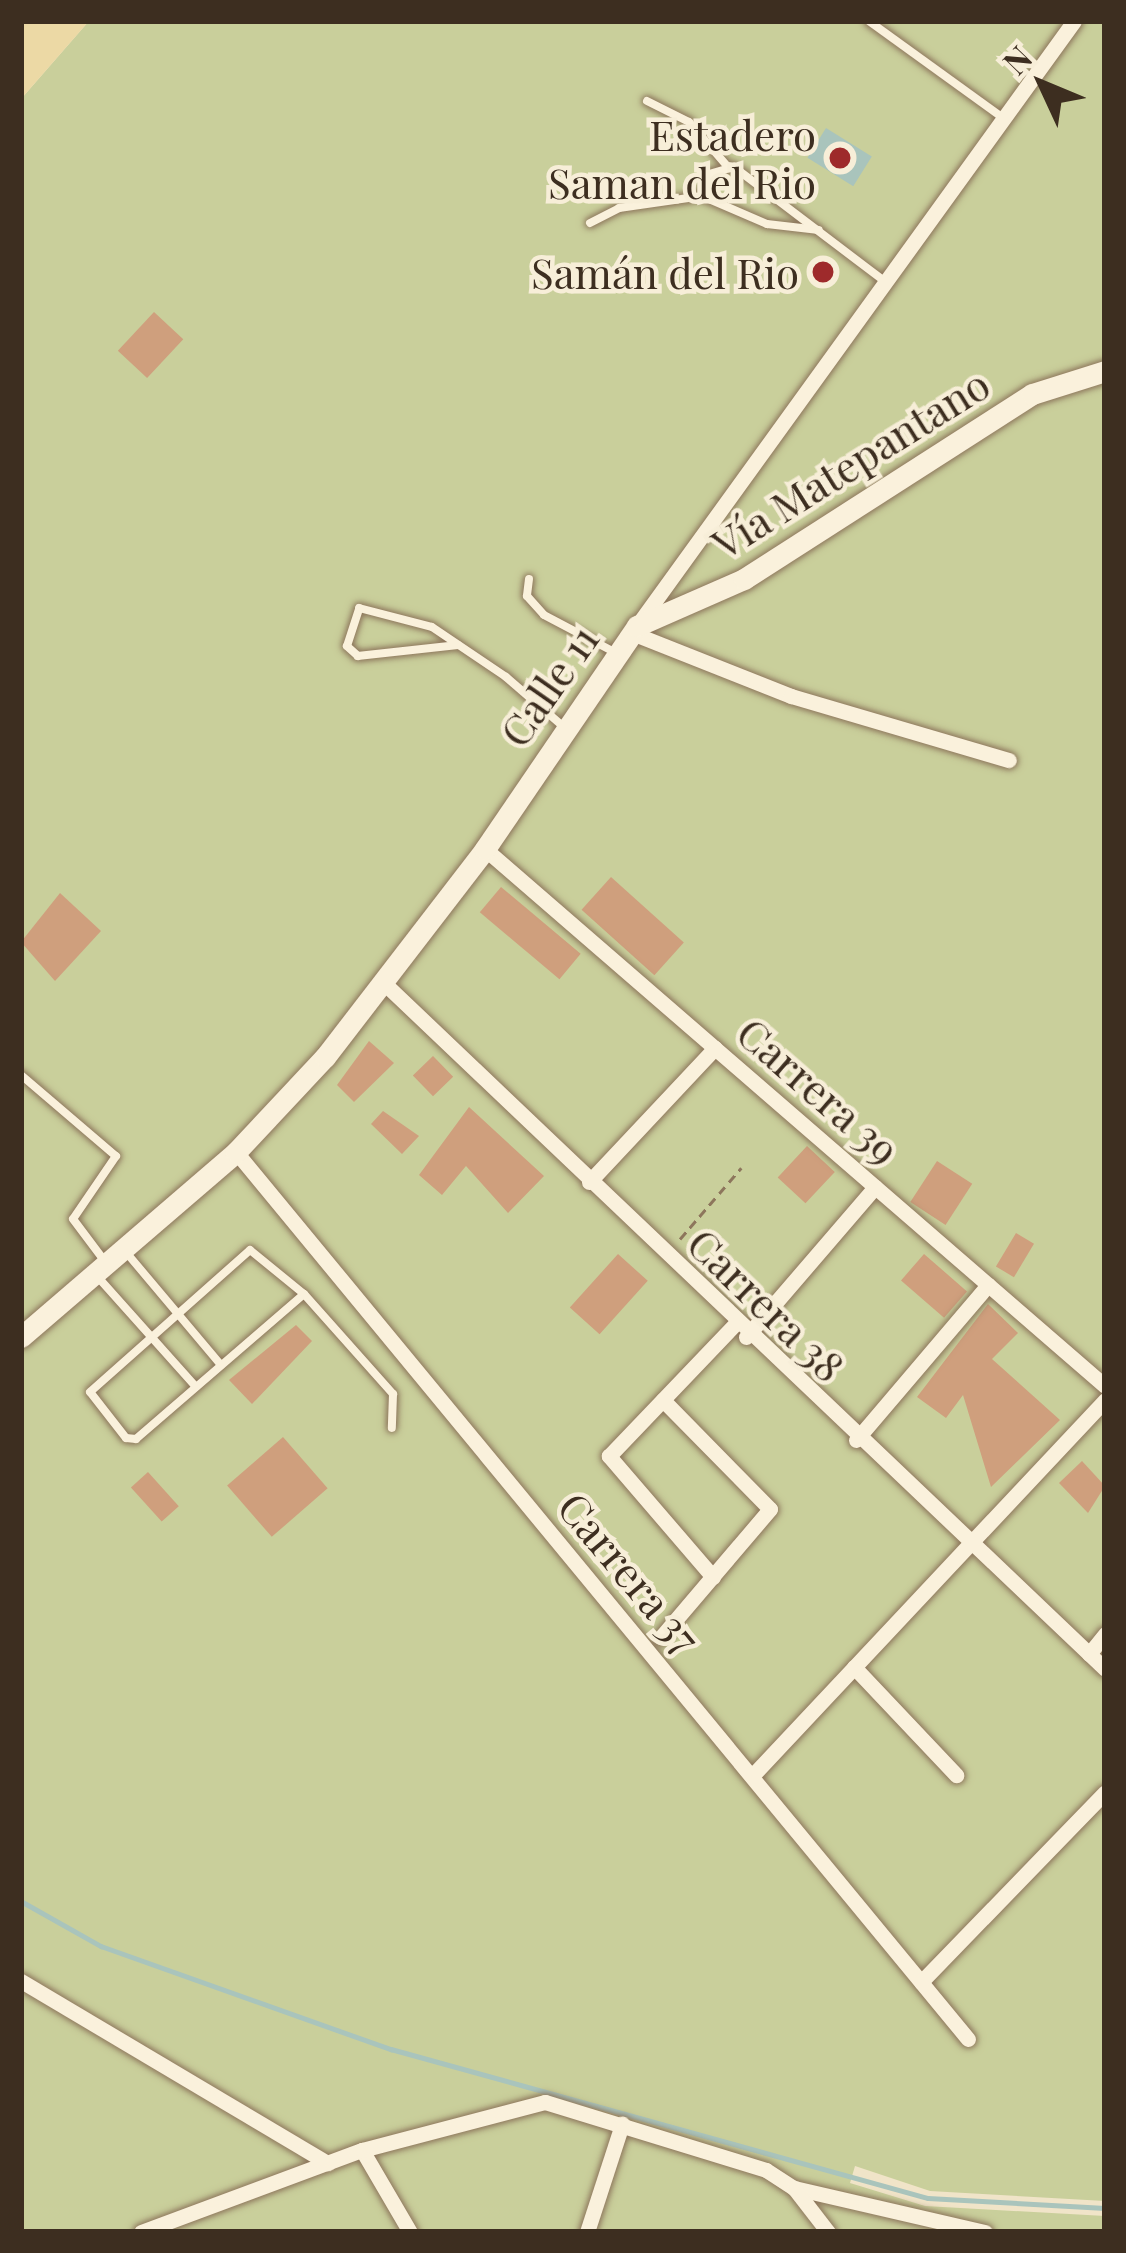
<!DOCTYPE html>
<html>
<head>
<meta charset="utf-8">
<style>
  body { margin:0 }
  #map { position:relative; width:1126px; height:2253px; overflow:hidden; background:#f0e4c8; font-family:"Playfair Display",serif }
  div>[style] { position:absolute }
  .green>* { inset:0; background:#c9cf9b }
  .sand>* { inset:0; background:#ecd9a5 }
  .water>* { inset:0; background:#a9c4bc; transform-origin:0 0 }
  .stream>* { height:4.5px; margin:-2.25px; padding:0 2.25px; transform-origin:2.25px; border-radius:2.25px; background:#a9c4bc }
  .building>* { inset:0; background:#cf9f7d; transform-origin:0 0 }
  .path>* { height:3px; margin-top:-1.5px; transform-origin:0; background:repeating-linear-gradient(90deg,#8d765c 0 9px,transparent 0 15px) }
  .roads { filter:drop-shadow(0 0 3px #8d765c) drop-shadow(0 0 3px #8d765c) }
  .lane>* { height:8px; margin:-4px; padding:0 4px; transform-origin:4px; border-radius:4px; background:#faf1dc }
  .street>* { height:15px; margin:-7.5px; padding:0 7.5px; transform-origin:7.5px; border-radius:7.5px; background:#faf1dc }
  .secondary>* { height:21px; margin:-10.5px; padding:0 10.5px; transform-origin:10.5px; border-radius:10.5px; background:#faf1dc }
  .dots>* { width:33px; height:33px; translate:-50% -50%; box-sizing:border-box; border:6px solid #f7eed8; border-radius:50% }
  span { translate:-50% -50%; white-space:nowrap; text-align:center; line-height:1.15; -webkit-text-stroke:9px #f7eed8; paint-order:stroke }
  .poi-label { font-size:42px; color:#3d2e20 }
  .right { translate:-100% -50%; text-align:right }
  .street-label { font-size:42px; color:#3d2e20 }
  .frame { position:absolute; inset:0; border:24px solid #3d2e20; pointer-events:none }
  .north { position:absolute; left:982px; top:24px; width:120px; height:120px; -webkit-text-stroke:9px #f7eed8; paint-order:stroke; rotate:314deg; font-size:33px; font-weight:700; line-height:48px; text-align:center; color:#3d2e20 }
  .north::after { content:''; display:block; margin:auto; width:42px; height:54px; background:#3d2e20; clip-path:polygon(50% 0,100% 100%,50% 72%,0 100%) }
</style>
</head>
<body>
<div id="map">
  <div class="green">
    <i style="clip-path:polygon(89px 21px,1105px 21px,1105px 2201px,930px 2191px,855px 2166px,850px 2183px,925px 2206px,1105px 2216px,1105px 2232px,21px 2232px,21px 99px)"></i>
  </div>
  <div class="sand">
    <i style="clip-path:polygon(21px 21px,89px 21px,21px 99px)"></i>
  </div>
  <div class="water">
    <i style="left:826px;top:128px;width:54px;height:35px;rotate:32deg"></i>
  </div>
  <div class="stream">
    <i style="left:21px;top:1901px;width:92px;rotate:29.4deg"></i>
    <i style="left:101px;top:1946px;width:308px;rotate:19.6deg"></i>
    <i style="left:391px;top:2049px;width:557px;rotate:15.51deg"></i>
    <i style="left:928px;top:2198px;width:177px;rotate:3.2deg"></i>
  </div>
  <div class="building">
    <i style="left:154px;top:312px;width:40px;height:53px;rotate:43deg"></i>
    <i style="left:611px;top:877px;width:98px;height:44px;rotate:42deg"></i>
    <i style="left:501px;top:887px;width:104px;height:33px;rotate:40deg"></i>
    <i style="clip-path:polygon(60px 893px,101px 931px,55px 981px,21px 942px)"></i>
    <i style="clip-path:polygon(369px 1041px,394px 1063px,354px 1102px,337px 1085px)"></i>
    <i style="left:433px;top:1056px;width:29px;height:28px;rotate:46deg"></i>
    <i style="clip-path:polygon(469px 1107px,544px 1176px,508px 1213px,466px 1166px,442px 1195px,419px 1175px)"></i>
    <i style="clip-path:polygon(383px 1111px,419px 1136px,402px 1154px,371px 1124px)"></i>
    <i style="left:807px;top:1146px;width:38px;height:43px;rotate:43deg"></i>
    <i style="left:937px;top:1161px;width:42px;height:49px;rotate:33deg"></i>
    <i style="left:1016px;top:1233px;width:21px;height:39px;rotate:31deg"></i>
    <i style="left:618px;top:1254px;width:40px;height:72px;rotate:42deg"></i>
    <i style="left:924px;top:1254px;width:57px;height:35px;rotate:41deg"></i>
    <i style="clip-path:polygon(988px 1304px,1018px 1333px,992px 1359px,1060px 1420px,991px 1487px,963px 1395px,946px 1418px,917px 1397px)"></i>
    <i style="clip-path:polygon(296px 1325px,312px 1341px,252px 1404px,229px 1380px)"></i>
    <i style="left:283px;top:1437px;width:68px;height:74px;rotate:49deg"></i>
    <i style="clip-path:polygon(1082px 1461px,1105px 1486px,1088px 1513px,1059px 1483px)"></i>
    <i style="left:148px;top:1472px;width:46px;height:23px;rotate:48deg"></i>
  </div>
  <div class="path">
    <i style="left:680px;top:1239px;width:94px;rotate:-49.3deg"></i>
  </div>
  <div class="roads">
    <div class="lane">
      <i style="left:869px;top:21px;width:165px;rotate:35.9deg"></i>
      <i style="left:647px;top:101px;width:47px;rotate:26.6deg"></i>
      <i style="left:689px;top:122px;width:60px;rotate:49.1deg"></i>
      <i style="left:702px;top:196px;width:23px;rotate:-72deg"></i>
      <i style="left:709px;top:174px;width:26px;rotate:-16deg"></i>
      <i style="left:734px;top:167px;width:188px;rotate:37.2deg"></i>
      <i style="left:590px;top:223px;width:33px;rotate:-27deg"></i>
      <i style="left:619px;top:208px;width:84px;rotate:-8.2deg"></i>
      <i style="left:702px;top:196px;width:71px;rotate:23.3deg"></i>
      <i style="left:767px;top:224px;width:52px;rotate:6.6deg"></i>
      <i style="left:529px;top:579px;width:17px;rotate:97deg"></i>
      <i style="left:527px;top:596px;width:25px;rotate:48deg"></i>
      <i style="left:544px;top:615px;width:81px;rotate:27.8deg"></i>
      <i style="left:458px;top:645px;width:101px;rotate:173.7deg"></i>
      <i style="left:358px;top:656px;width:15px;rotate:-138deg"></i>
      <i style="left:347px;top:646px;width:40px;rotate:-72deg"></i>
      <i style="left:359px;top:608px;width:75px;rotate:14.6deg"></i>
      <i style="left:432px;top:627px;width:89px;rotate:34deg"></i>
      <i style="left:506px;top:677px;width:77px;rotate:40.8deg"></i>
      <i style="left:21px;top:1075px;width:125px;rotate:40.5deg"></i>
      <i style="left:116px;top:1156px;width:76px;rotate:124.3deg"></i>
      <i style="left:73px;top:1219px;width:55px;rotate:53.1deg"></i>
      <i style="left:250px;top:1250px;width:70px;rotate:39.2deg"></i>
      <i style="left:304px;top:1294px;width:222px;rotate:139.2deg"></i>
      <i style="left:136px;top:1439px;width:10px;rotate:-174deg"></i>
      <i style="left:126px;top:1438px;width:58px;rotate:-128deg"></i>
      <i style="left:90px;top:1392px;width:214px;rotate:-41.6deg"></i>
      <i style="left:125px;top:1251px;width:149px;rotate:49.9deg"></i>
      <i style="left:96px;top:1275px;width:150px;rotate:48.2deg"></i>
      <i style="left:304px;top:1294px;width:134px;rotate:48.3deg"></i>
      <i style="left:393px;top:1394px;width:34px;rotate:92deg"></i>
    </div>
    <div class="street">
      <i style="left:639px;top:623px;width:743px;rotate:-54.15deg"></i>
      <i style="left:632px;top:633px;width:171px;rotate:21.6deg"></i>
      <i style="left:791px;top:696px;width:227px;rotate:16.4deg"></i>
      <i style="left:485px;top:849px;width:820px;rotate:40.9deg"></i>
      <i style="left:385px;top:984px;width:994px;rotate:43.57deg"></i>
      <i style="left:236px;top:1152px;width:1150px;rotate:50.47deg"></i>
      <i style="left:589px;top:1182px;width:184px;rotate:-46.8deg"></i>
      <i style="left:746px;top:1337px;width:198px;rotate:-49.3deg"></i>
      <i style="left:856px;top:1440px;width:204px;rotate:-49.6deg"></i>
      <i style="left:713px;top:1577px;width:160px;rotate:-130.7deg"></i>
      <i style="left:609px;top:1456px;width:181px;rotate:-46.3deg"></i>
      <i style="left:661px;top:1637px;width:168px;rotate:-49.6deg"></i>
      <i style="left:770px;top:1509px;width:153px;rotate:-134.5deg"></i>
      <i style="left:1089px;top:1654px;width:26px;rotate:-51deg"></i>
      <i style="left:854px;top:1667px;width:149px;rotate:46.6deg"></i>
      <i style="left:752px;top:1776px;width:516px;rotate:-46.81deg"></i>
      <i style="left:21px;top:1981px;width:357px;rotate:30.7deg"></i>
      <i style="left:921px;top:1982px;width:264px;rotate:-45.9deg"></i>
      <i style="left:362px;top:2150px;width:95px;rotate:59.7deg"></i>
      <i style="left:794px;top:2188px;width:196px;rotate:13deg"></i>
      <i style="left:141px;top:2232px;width:236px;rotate:-20.4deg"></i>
      <i style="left:362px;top:2150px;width:189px;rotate:-14.7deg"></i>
      <i style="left:545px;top:2102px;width:231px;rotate:17.1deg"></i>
      <i style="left:766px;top:2170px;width:33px;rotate:33deg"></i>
      <i style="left:794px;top:2188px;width:56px;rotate:52.3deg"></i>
      <i style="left:587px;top:2232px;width:114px;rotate:-72deg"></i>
    </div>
    <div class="secondary">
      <i style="left:21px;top:1337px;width:284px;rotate:-40.7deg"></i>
      <i style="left:236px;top:1152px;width:130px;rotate:-46.9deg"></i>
      <i style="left:325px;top:1057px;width:262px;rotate:-52.4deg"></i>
      <i style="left:485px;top:849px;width:270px;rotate:-55.7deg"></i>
      <i style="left:637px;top:626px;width:117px;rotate:-23.7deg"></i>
      <i style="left:744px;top:579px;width:342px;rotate:-32.7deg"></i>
      <i style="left:1032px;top:394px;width:77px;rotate:-17.5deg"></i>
    </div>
  </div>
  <div class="dots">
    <i style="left:840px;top:158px;background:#9e2a2b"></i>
    <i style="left:823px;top:272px;background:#9e2a2b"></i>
  </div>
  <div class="poi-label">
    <span class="right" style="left:816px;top:158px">Estadero<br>Saman del Rio</span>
    <span class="right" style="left:799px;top:272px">Samán del Rio</span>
  </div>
  <div class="street-label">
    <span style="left:850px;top:463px;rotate:-32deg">Vía Matepantano</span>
    <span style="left:548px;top:685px;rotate:-55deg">Calle 11</span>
    <span style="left:819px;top:1090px;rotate:41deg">Carrera 39</span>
    <span style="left:767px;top:1304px;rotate:44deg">Carrera 38</span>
    <span style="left:630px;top:1572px;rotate:50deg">Carrera 37</span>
  </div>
  <div class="frame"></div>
  <div class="north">N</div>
</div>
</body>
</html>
